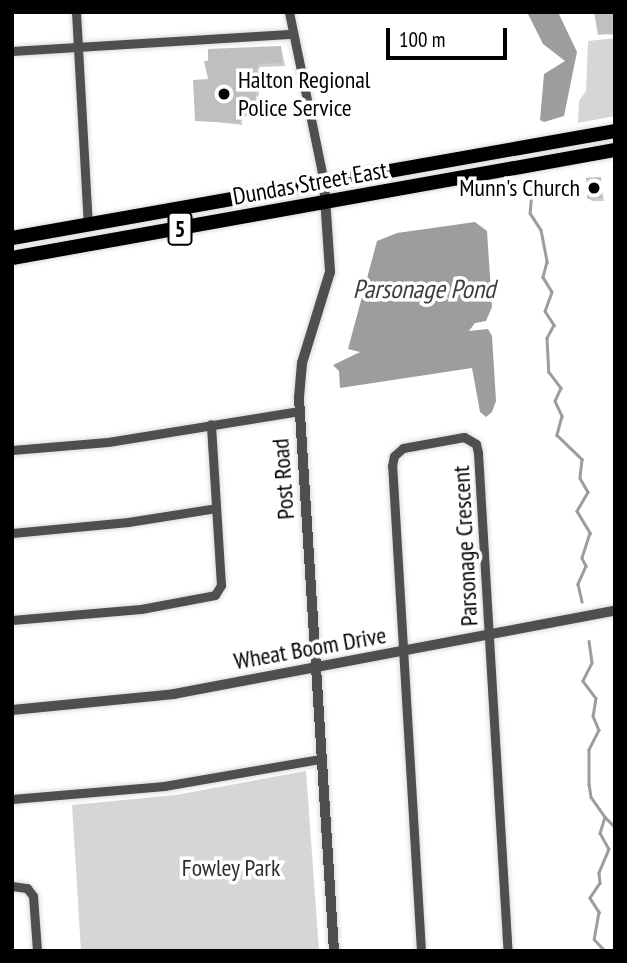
<!DOCTYPE html>
<html>
<head>
<meta charset="utf-8">
<style>
  body { margin:0 }
  #map { position:relative; width:627px; height:963px; overflow:hidden; background:#fff; font-family:"PT Sans Narrow",sans-serif }
  div>[style] { position:absolute }
  .green>* { inset:0; background:#d6d6d6 }
  .water>* { inset:0; background:#9d9d9d }
  .shadow>* { inset:0; background:#0003; transform-origin:0 0 }
  .stream>* { height:2.5px; margin:-1.25px; padding:0 1.25px; transform-origin:1.25px; border-radius:1.25px; background:#9d9d9d }
  .building>* { inset:0; background:#bfbfbf; transform-origin:0 0 }
  .roads { filter:drop-shadow(0 0 2px #dbdbdb) drop-shadow(0 0 2px #dbdbdb) }
  .minor>* { height:9px; margin:-4.5px; padding:0 4.5px; transform-origin:4.5px; border-radius:4.5px; background:#4f4f4f }
  .tertiary>* { height:10px; margin:-5px; padding:0 5px; transform-origin:5px; border-radius:5px; background:#4f4f4f }
  .primary>* { height:14px; margin:-7px; padding:0 7px; transform-origin:7px; border-radius:7px; background:#000 }
  .dots>* { width:19px; height:19px; translate:-50% -50%; box-sizing:border-box; border:4px solid #fff; border-radius:50% }
  span { translate:-50% -50%; white-space:nowrap; text-align:center; line-height:1.15; -webkit-text-stroke:7px #fff; paint-order:stroke }
  .shield-label span { padding:2px 5px; background:#fff; border:2px solid; border-radius:5px; -webkit-text-stroke-width:0 }
  .shield-label { font-size:23px; color:#000; font-weight:700 }
  .poi-label { font-size:24px; color:#000 }
  .left { translate:0 -50%; text-align:left }
  .right { translate:-100% -50%; text-align:right }
  .street-label { font-size:24px; color:#000 }
  .park-label { font-size:24px; color:#2d2d2d }
  .water-label { font-size:26px; color:#3e3e3e; font-style:italic }
  .frame { position:absolute; inset:0; border:14px solid #000; pointer-events:none }
  .scale { position:absolute; left:386px; top:28px; width:121px; height:32px; box-sizing:border-box; border:4px solid #000; border-top:0; padding-left:9px; font-size:21px; line-height:24px; white-space:nowrap; color:#000; -webkit-text-stroke:5px #fff; paint-order:stroke }
</style>
</head>
<body>
<div id="map">
  <div class="green">
    <i style="clip-path:polygon(615px 38px,615px 116px,578px 123px,579px 101px,586px 91px,588px 41px)"></i>
    <i style="clip-path:polygon(306px 771px,319px 951px,81px 951px,72px 805px,176px 795px)"></i>
  </div>
  <div class="water">
    <i style="clip-path:polygon(527px 12px,558px 12px,577px 52px,564px 116px,544px 122px,540px 120px,544px 74px,565px 61px,543px 44px)"></i>
    <i style="clip-path:polygon(475px 222px,487px 231px,492px 307px,486px 321px,475px 323px,469px 331px,488px 329px,492px 336px,496px 401px,492px 412px,486px 417px,480px 412px,472px 368px,340px 388px,339px 371px,333px 365px,360px 352px,348px 349px,377px 241px,397px 233px)"></i>
  </div>
  <div class="shadow">
    <i style="clip-path:polygon(596px 12px,614px 12px,615px 35px,600px 34px)"></i>
    <i style="clip-path:polygon(281px 47px,285px 66px,260px 67px,258px 112px,242px 118px,242px 125px,197px 120px,210px 81px)"></i>
    <i style="clip-path:polygon(600px 179px,604px 201px,592px 201px,588px 198px)"></i>
    <i style="left:270px;top:872px;width:5px;height:5px"></i>
  </div>
  <div class="stream">
    <i style="left:533px;top:180px;width:33px;rotate:95deg"></i>
    <i style="left:530px;top:213px;width:20px;rotate:57deg"></i>
    <i style="left:541px;top:230px;width:33px;rotate:79deg"></i>
    <i style="left:547px;top:262px;width:16px;rotate:105deg"></i>
    <i style="left:543px;top:277px;width:17px;rotate:59deg"></i>
    <i style="left:552px;top:292px;width:20px;rotate:110deg"></i>
    <i style="left:545px;top:311px;width:17px;rotate:57deg"></i>
    <i style="left:554px;top:325px;width:15px;rotate:118deg"></i>
    <i style="left:547px;top:338px;width:34px;rotate:87deg"></i>
    <i style="left:549px;top:372px;width:20px;rotate:53deg"></i>
    <i style="left:561px;top:388px;width:14px;rotate:115deg"></i>
    <i style="left:555px;top:401px;width:17px;rotate:65deg"></i>
    <i style="left:562px;top:416px;width:20px;rotate:105deg"></i>
    <i style="left:557px;top:435px;width:35px;rotate:44deg"></i>
    <i style="left:582px;top:459px;width:19px;rotate:96deg"></i>
    <i style="left:580px;top:478px;width:16px;rotate:60deg"></i>
    <i style="left:588px;top:492px;width:22px;rotate:120deg"></i>
    <i style="left:577px;top:511px;width:26px;rotate:59deg"></i>
    <i style="left:590px;top:533px;width:26px;rotate:108deg"></i>
    <i style="left:582px;top:558px;width:9px;rotate:63deg"></i>
    <i style="left:586px;top:566px;width:20px;rotate:114deg"></i>
    <i style="left:578px;top:584px;width:18px;rotate:77deg"></i>
    <i style="left:589px;top:641px;width:22px;rotate:82deg"></i>
    <i style="left:592px;top:663px;width:20px;rotate:117deg"></i>
    <i style="left:583px;top:681px;width:21px;rotate:53deg"></i>
    <i style="left:596px;top:698px;width:18px;rotate:99deg"></i>
    <i style="left:593px;top:716px;width:15px;rotate:67deg"></i>
    <i style="left:599px;top:730px;width:22px;rotate:117deg"></i>
    <i style="left:589px;top:750px;width:34px;rotate:90deg"></i>
    <i style="left:589px;top:784px;width:13px;rotate:81deg"></i>
    <i style="left:591px;top:797px;width:24px;rotate:55deg"></i>
    <i style="left:605px;top:817px;width:17px;rotate:107deg"></i>
    <i style="left:600px;top:833px;width:18px;rotate:61deg"></i>
    <i style="left:609px;top:849px;width:26px;rotate:113deg"></i>
    <i style="left:599px;top:873px;width:10px;rotate:84deg"></i>
    <i style="left:600px;top:883px;width:18px;rotate:124deg"></i>
    <i style="left:590px;top:898px;width:17px;rotate:57deg"></i>
    <i style="left:599px;top:912px;width:27px;rotate:100deg"></i>
    <i style="left:594px;top:939px;width:16px;rotate:47deg"></i>
    <i style="left:605px;top:817px;width:14px;rotate:45deg"></i>
  </div>
  <div class="building">
    <i style="clip-path:polygon(594px 12px,614px 13px,615px 33px,598px 35px)"></i>
    <i style="clip-path:polygon(281px 46px,282px 63px,258px 64px,255px 109px,239px 114px,240px 123px,195px 121px,193px 80px,208px 79px,204px 61px,208px 61px,208px 49px)"></i>
    <i style="left:601px;top:177px;width:21px;height:15px;rotate:87deg"></i>
  </div>
  <div class="roads">
    <div class="minor">
      <i style="left:76px;top:12px;width:213px;rotate:86.8deg"></i>
      <i style="left:289px;top:12px;width:175px;rotate:78.4deg"></i>
      <i style="left:12px;top:51px;width:281px;rotate:-3.5deg"></i>
      <i style="left:12px;top:450px;width:96px;rotate:-4.8deg"></i>
      <i style="left:108px;top:442px;width:194px;rotate:-9.2deg"></i>
      <i style="left:12px;top:533px;width:117px;rotate:-5.4deg"></i>
      <i style="left:128px;top:522px;width:89px;rotate:-9deg"></i>
      <i style="left:12px;top:620px;width:129px;rotate:-4.9deg"></i>
      <i style="left:141px;top:609px;width:75px;rotate:-10.7deg"></i>
      <i style="left:215px;top:595px;width:12px;rotate:-59deg"></i>
      <i style="left:221px;top:585px;width:161px;rotate:-93.6deg"></i>
      <i style="left:12px;top:799px;width:153px;rotate:-4.9deg"></i>
      <i style="left:164px;top:786px;width:159px;rotate:-9.8deg"></i>
      <i style="left:12px;top:886px;width:15px;rotate:8deg"></i>
      <i style="left:27px;top:888px;width:10px;rotate:53deg"></i>
      <i style="left:33px;top:896px;width:55px;rotate:85.8deg"></i>
      <i style="left:421px;top:951px;width:486px;rotate:-93.4deg"></i>
      <i style="left:392px;top:466px;width:10px;rotate:-79deg"></i>
      <i style="left:394px;top:456px;width:12px;rotate:-42deg"></i>
      <i style="left:403px;top:448px;width:62px;rotate:-10.2deg"></i>
      <i style="left:464px;top:437px;width:14px;rotate:30deg"></i>
      <i style="left:476px;top:444px;width:9px;rotate:77deg"></i>
      <i style="left:478px;top:453px;width:499px;rotate:86.6deg"></i>
    </div>
    <div class="tertiary">
      <i style="left:324px;top:183px;width:89px;rotate:86.1deg"></i>
      <i style="left:330px;top:272px;width:95px;rotate:107.1deg"></i>
      <i style="left:302px;top:363px;width:35px;rotate:95deg"></i>
      <i style="left:299px;top:398px;width:554px;rotate:86.38deg"></i>
      <i style="left:12px;top:710px;width:163px;rotate:-5.6deg"></i>
      <i style="left:174px;top:694px;width:449px;rotate:-10.7deg"></i>
    </div>
    <div class="primary">
      <i style="left:12px;top:238px;width:612px;rotate:-10.06deg"></i>
      <i style="left:12px;top:258px;width:613px;rotate:-10.15deg"></i>
    </div>
  </div>
  <div class="dots">
    <i style="left:224px;top:94px;background:#000"></i>
    <i style="left:594px;top:188px;background:#000"></i>
  </div>
  <div class="shield-label">
    <span style="left:180px;top:229px">5</span>
  </div>
  <div class="poi-label">
    <span class="left" style="left:238px;top:94px">Halton Regional<br>Police Service</span>
    <span class="right" style="left:580px;top:188px">Munn's Church</span>
  </div>
  <div class="street-label">
    <span style="left:310px;top:183px;rotate:-10deg">Dundas Street East</span>
    <span style="left:283px;top:479px;rotate:-94deg">Post Road</span>
    <span style="left:465px;top:546px;rotate:-93deg">Parsonage Crescent</span>
    <span style="left:310px;top:648px;rotate:-10deg">Wheat Boom Drive</span>
  </div>
  <div class="park-label">
    <span style="left:231px;top:868px">Fowley Park</span>
  </div>
  <div class="water-label">
    <span style="left:424px;top:289px">Parsonage Pond</span>
  </div>
  <div class="frame"></div>
  <div class="scale">100 m</div>
</div>
</body>
</html>
